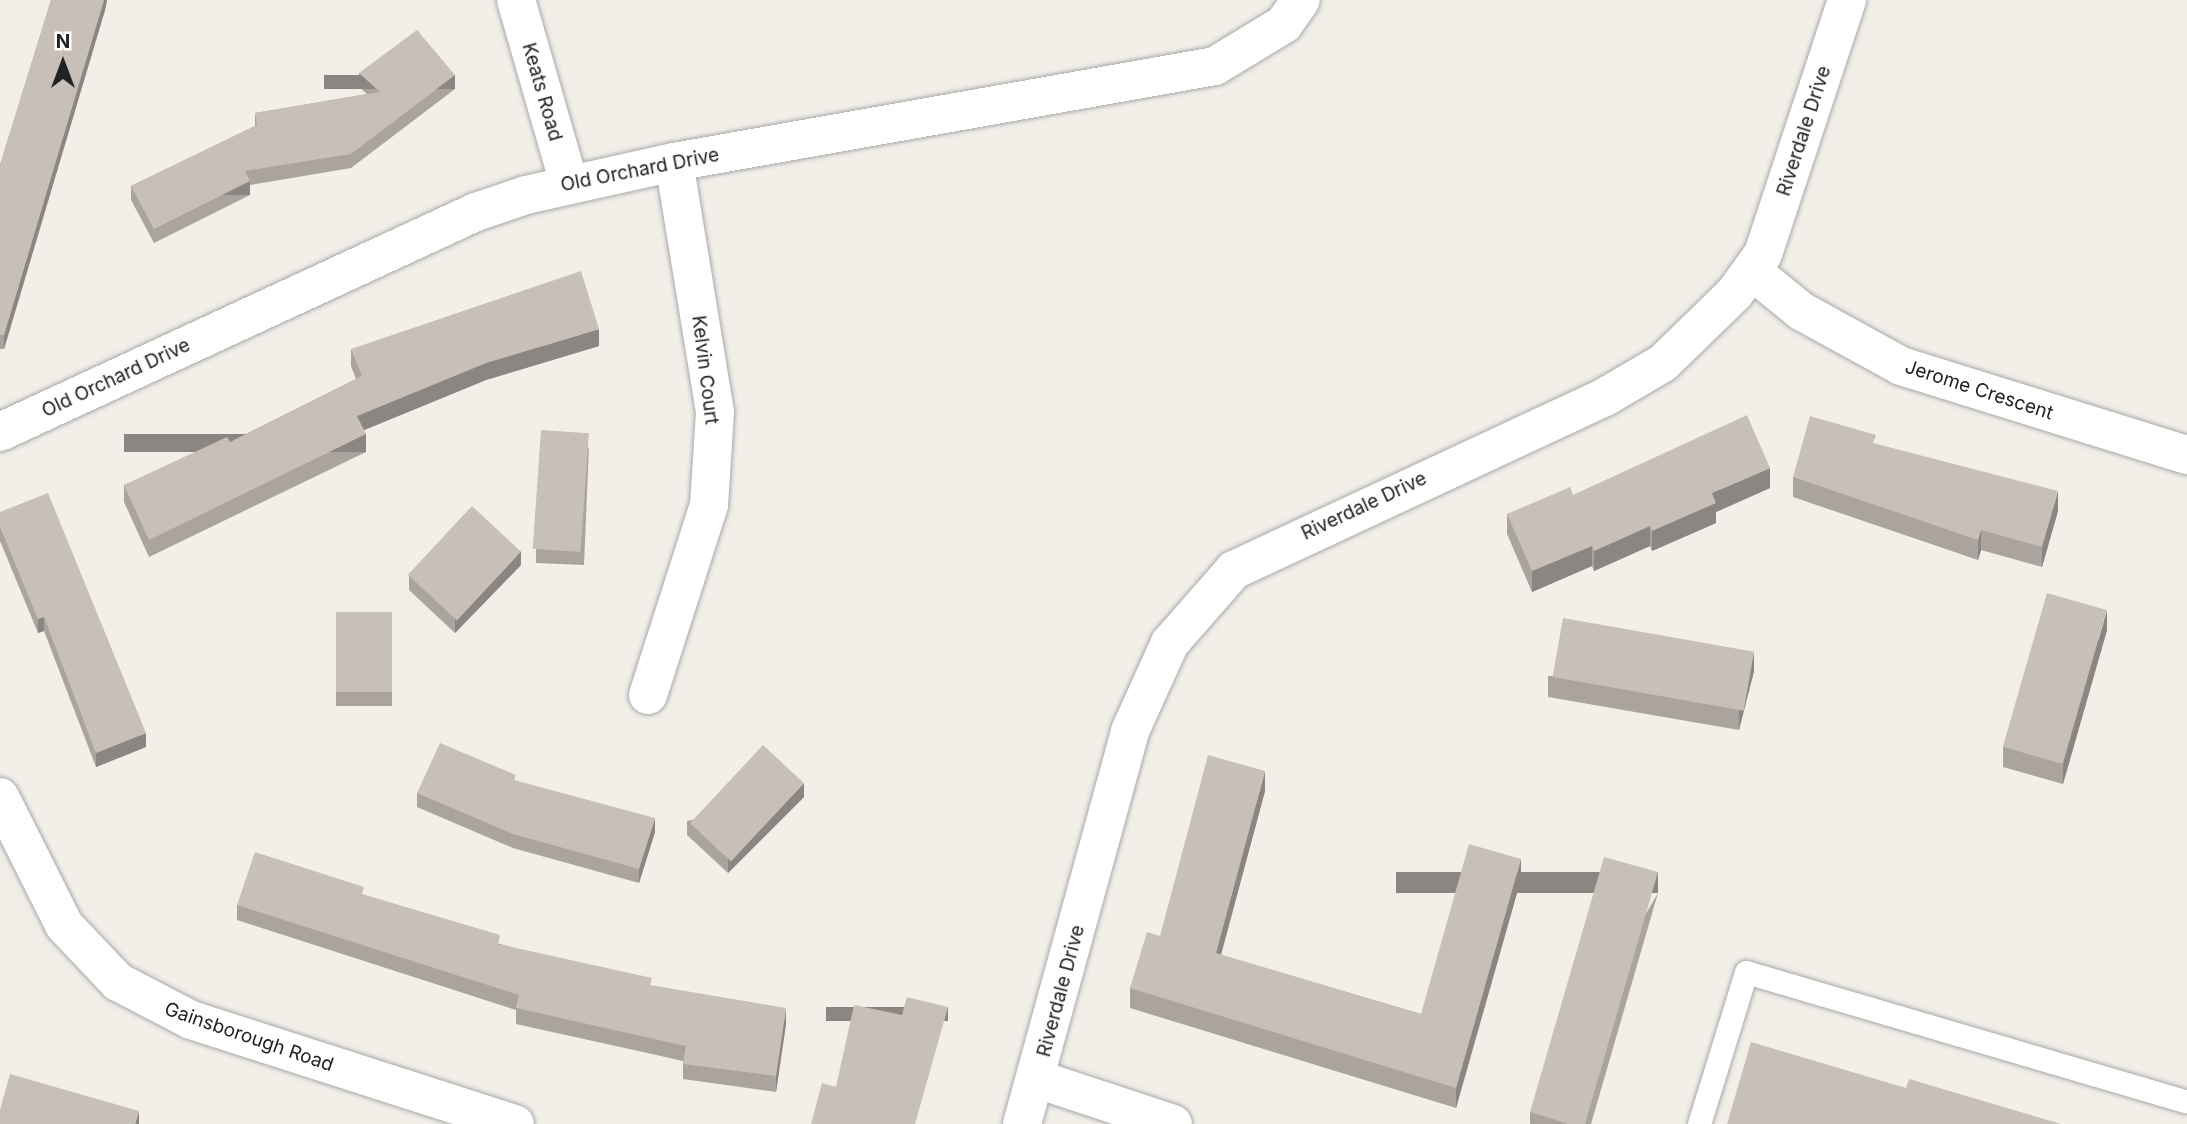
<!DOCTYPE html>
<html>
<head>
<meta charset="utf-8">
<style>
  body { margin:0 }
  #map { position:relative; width:2187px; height:1124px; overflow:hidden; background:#f2efe9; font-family:Inter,sans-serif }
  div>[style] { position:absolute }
  .roads { filter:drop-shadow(0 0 2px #a9a9a9) drop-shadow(0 0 2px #a9a9a9) }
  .service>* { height:23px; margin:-11.5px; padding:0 11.5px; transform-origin:11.5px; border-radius:11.5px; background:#fff }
  .minor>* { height:38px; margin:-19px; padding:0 19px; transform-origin:19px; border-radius:19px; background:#fff }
  .wall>* { inset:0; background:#aba49e; transform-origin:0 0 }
  .shaded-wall>* { inset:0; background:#8b8681; transform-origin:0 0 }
  .building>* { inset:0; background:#c7bfb8; transform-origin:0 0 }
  span { translate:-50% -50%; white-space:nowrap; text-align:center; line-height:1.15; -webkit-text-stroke:5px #fff; paint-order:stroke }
  .street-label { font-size:19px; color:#222 }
  .north { position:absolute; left:28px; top:28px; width:70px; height:70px; -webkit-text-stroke:5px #fff; paint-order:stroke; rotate:0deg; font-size:19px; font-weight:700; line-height:28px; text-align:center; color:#222 }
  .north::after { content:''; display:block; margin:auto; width:24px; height:32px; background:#222; clip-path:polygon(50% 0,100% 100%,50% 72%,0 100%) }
</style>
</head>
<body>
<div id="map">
  <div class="roads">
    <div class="service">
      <i style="left:1699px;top:1124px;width:159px;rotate:-72.8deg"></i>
      <i style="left:1746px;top:972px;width:458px;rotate:16.4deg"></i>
    </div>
    <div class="minor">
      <i style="left:516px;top:0;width:191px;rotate:73.9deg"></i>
      <i style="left:1752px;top:271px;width:63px;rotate:39.2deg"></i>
      <i style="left:1801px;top:311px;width:114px;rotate:28.8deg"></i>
      <i style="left:1901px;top:366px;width:300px;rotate:17.3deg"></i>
      <i style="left:0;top:432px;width:524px;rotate:-24.81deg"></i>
      <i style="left:476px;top:212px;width:53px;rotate:-18.8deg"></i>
      <i style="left:526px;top:195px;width:152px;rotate:-12.6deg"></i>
      <i style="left:674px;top:162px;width:549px;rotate:-10.06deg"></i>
      <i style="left:1215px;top:66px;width:81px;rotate:-31.3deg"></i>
      <i style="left:1284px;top:24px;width:29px;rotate:-55deg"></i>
      <i style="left:648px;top:695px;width:200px;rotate:-72.2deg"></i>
      <i style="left:709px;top:505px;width:93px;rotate:-86.3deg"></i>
      <i style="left:715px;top:412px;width:253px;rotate:-99.3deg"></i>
      <i style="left:0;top:797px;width:143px;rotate:63.4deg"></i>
      <i style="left:64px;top:925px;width:79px;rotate:46.5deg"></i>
      <i style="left:118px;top:982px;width:82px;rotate:27.5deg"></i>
      <i style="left:191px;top:1020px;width:340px;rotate:17.8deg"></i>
      <i style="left:1037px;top:1079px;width:143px;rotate:18.3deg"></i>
      <i style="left:1022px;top:1124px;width:408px;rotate:-74.6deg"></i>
      <i style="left:1130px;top:731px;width:97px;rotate:-65.6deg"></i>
      <i style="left:1170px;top:643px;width:97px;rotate:-48.8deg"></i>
      <i style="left:1234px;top:570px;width:409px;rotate:-25deg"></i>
      <i style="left:1605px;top:397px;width:67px;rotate:-30.4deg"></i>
      <i style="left:1663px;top:363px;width:99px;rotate:-44.2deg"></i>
      <i style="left:1734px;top:294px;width:49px;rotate:-54.1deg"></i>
      <i style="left:1763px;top:254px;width:268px;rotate:-71.7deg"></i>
    </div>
  </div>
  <div class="wall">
    <i style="clip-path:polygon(51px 0,107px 0,105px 10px,4px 349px,0 349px,0 165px)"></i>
    <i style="clip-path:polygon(359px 73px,455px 89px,351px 168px,250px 185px,250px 195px,154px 243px,131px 200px,131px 186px,255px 126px,255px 113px,367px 94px,359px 87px)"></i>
    <i style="clip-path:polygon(599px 346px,486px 380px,364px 430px,366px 452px,149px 557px,124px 502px,124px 485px,230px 442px,356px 379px,351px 366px,351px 349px)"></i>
    <i style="clip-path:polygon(1876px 444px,2058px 511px,2042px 567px,1981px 550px,1978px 560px,1793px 497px,1793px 477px)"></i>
    <i style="clip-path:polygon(589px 447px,584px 565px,536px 563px,536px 549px)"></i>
    <i style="clip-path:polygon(1770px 488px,1716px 512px,1716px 523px,1652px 551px,1650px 546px,1594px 571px,1592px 566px,1532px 592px,1507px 534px,1507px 514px,1573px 495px)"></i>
    <i style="clip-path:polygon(0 512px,146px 747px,96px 767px,44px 631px,38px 633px,0 541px)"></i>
    <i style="clip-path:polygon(521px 565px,455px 633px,409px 590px,409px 576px)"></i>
    <i style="left:336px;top:612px;width:56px;height:94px"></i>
    <i style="clip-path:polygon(2107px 630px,2063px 784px,2003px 767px,2003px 747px)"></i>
    <i style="clip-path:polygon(1754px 671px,1739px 730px,1548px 697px,1548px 676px)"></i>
    <i style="clip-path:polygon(516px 781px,655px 832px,639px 883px,513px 848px,417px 807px,417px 793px)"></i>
    <i style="clip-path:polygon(1265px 791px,1221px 955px,1421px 1014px,1521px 879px,1456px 1108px,1130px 1008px,1130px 988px,1160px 936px)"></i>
    <i style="clip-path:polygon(804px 797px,728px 873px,687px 835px,687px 821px)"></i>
    <i style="clip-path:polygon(1658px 893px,1591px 1124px,1530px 1124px,1530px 1112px)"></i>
    <i style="clip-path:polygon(364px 895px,500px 944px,786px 1024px,776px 1092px,683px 1079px,683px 1061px,516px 1024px,516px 1010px,237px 920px,237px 905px)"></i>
  </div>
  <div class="shaded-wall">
    <i style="clip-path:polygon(104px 0,107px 0,105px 10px,4px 349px,4px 335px)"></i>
    <i style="left:455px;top:75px;width:14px;height:131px;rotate:90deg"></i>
    <i style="left:250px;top:181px;width:14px;height:107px;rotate:90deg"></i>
    <i style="clip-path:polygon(599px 329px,599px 346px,486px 380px,357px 433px,357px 416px,486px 363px)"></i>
    <i style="left:366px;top:434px;width:18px;height:242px;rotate:90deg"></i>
    <i style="clip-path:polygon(1770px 468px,1770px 488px,1716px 512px,1716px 523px,1652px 551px,1652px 531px,1712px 493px)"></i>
    <i style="clip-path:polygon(2058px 491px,2058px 511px,2042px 567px,2042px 547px)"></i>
    <i style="clip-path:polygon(1650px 526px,1650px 546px,1594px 571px,1594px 551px)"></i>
    <i style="clip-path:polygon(1981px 530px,1981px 550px,1978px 560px,1978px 540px)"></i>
    <i style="clip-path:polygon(1592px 546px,1592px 566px,1532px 592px,1532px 571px)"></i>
    <i style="clip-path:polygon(521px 551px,521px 565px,455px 633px,455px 619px)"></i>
    <i style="clip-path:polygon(2107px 610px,2107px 630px,2063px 784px,2063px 764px)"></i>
    <i style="clip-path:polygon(44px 617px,44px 631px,38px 633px,38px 619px)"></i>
    <i style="clip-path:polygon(1754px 651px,1754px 671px,1739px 730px,1739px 710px)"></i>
    <i style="clip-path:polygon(146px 733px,146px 747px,96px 767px,96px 753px)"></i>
    <i style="clip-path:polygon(1265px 771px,1265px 791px,1216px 973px,1216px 953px)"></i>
    <i style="clip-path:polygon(804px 783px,804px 797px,728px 873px,728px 859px)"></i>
    <i style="clip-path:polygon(655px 818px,655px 832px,639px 883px,639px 869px)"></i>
    <i style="clip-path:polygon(1521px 859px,1521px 879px,1456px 1108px,1456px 1088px)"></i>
    <i style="left:1658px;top:872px;width:21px;height:262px;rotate:90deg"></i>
    <i style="left:948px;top:1007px;width:14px;height:122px;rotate:90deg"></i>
    <i style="clip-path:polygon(786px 1008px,786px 1024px,776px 1092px,776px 1076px)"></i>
    <i style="clip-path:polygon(139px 1111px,139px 1124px,135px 1124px)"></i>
  </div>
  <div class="building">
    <i style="clip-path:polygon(51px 0,104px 0,4px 335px,0 335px,0 165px)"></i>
    <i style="clip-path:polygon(417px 30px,455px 75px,351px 154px,245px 171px,250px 181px,154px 229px,131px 186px,257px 125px,255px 113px,380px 92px,359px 73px)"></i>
    <i style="clip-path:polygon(581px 271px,599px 329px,486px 363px,357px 416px,366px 434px,149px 540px,124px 485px,227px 437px,230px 442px,362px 376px,351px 349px)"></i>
    <i style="clip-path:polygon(1747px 415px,1770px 468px,1712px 493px,1716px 503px,1652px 531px,1650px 526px,1594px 551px,1592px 546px,1532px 571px,1507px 514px,1570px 487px,1573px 495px)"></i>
    <i style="clip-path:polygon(1810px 416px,1876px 435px,1873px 443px,2058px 491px,2042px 547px,1981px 530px,1978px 540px,1793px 477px)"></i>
    <i style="left:541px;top:430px;width:48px;height:119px;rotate:4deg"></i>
    <i style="clip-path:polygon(48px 493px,146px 733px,96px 753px,44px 617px,38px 619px,0 527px,0 512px)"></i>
    <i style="left:472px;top:506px;width:67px;height:94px;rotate:43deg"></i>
    <i style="left:2047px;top:593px;width:62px;height:160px;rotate:16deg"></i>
    <i style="left:336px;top:612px;width:56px;height:80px"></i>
    <i style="left:1563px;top:618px;width:194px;height:60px;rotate:10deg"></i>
    <i style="clip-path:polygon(440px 743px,516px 775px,514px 780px,655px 818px,639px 869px,513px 834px,417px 793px)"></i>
    <i style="left:763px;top:745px;width:56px;height:107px;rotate:43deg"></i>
    <i style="clip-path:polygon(1208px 755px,1265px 771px,1216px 953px,1421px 1014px,1469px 844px,1521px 859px,1456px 1088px,1130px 988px,1147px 932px,1160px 936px)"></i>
    <i style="clip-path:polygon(255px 852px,364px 887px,362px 894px,500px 935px,498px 944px,652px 978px,650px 985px,786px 1008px,776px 1076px,683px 1064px,686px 1046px,516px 1008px,519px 995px,237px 905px)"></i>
    <i style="clip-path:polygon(1604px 857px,1658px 872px,1585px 1124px,1569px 1124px,1530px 1112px)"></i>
    <i style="clip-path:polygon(907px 997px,948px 1007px,915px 1124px,811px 1124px,822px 1083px,836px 1087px,854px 1005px,902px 1015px)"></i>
    <i style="clip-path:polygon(1751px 1042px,1906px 1088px,1909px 1079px,2061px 1124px,1727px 1124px)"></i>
    <i style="clip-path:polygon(10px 1074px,139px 1111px,135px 1124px,0 1124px,0 1110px)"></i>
  </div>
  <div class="street-label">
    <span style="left:542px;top:92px;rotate:74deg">Keats Road</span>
    <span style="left:1804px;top:131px;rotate:-72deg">Riverdale Drive</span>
    <span style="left:640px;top:170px;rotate:-11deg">Old Orchard Drive</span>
    <span style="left:705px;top:370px;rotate:83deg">Kelvin Court</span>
    <span style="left:116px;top:378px;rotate:-25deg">Old Orchard Drive</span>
    <span style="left:1979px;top:390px;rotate:18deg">Jerome Crescent</span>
    <span style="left:1364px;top:506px;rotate:-25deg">Riverdale Drive</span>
    <span style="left:1061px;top:991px;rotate:-75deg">Riverdale Drive</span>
    <span style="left:249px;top:1037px;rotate:19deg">Gainsborough Road</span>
  </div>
  <div class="north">N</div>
</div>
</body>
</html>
